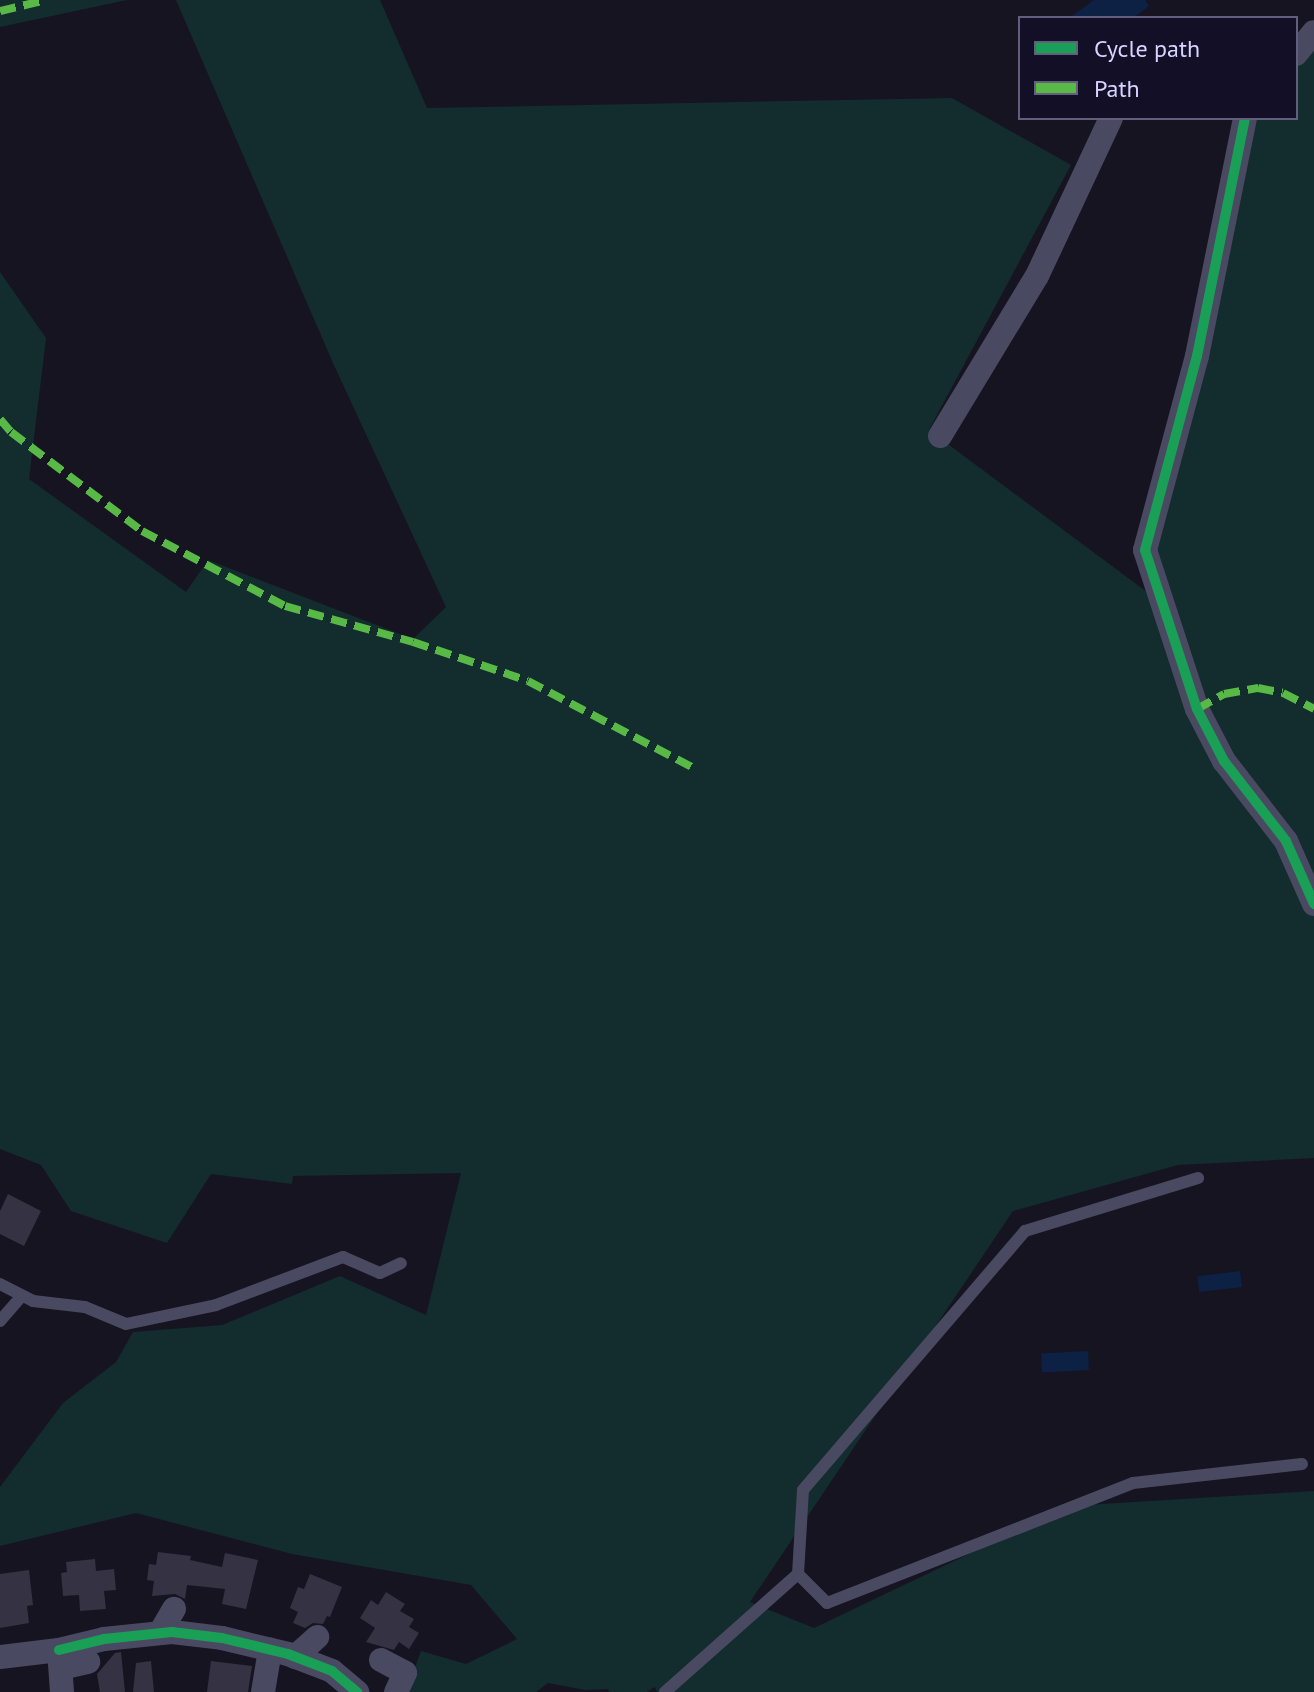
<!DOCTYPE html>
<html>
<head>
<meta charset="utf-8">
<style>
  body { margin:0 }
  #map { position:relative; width:1314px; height:1692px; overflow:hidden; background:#161421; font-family:"PT Sans",sans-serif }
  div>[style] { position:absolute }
  .green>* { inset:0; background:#132c2d }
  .water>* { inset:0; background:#0d2144; transform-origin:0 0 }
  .building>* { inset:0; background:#343243 }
  .lane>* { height:12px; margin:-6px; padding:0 6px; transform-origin:6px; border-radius:6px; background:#4a4962 }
  .street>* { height:24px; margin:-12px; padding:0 12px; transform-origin:12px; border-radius:12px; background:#4a4962 }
  .quiet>* { height:8px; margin-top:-4px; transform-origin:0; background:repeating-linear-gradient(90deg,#58b947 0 16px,transparent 0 24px) }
  .cycleway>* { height:10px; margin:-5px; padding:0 5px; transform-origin:5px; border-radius:5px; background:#1a9f57 }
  span { translate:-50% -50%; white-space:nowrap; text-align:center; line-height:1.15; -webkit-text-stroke:6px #130f26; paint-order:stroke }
  .legend { position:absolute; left:1018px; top:16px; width:280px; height:104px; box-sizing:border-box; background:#130f26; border:2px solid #625e7d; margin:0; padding:10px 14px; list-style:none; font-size:24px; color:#d9d4ff }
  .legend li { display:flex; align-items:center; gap:16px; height:40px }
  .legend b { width:40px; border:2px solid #625e7d }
</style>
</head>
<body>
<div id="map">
  <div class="green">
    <i style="clip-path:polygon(0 0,127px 0,0 27px)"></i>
    <i style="clip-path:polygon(176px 0,380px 0,427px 108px,952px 98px,1071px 165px,929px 430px,1147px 592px,1253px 118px,1296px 118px,1296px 52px,1314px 24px,1314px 1158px,1178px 1165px,1013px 1211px,750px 1602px,814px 1628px,1069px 1506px,1314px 1491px,1314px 1692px,657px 1692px,655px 1687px,647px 1692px,609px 1692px,608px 1689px,585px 1690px,548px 1683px,536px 1692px,406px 1692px,421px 1651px,466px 1664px,517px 1639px,471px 1585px,292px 1554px,136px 1513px,0 1546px,0 1487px,63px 1403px,116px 1362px,133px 1332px,222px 1325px,340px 1276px,426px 1315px,461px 1173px,293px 1176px,292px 1184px,211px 1174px,167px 1243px,71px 1211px,41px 1165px,0 1149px,0 272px,46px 338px,29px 479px,186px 592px,208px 560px,413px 639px,446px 607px,333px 363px)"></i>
  </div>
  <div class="water">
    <i style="clip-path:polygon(1094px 0,1145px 0,1149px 6px,1133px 18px,1069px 18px)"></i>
    <i style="left:1240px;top:1271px;width:16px;height:43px;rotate:83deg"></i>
    <i style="left:1088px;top:1351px;width:19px;height:47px;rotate:87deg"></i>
  </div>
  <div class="building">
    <i style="clip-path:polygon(8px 1194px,41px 1211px,24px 1246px,0 1234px,0 1211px)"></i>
    <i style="clip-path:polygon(158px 1552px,191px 1556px,190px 1560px,222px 1567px,225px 1553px,258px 1560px,246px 1609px,222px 1604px,225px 1589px,187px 1585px,185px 1599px,175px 1594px,152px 1596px,154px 1581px,147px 1580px,149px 1564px,156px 1565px)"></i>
    <i style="clip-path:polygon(95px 1559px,96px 1571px,114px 1569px,116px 1590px,104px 1591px,106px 1609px,80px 1611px,79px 1595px,63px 1596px,61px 1573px,67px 1572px,66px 1562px)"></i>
    <i style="clip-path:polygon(29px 1570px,33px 1605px,27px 1606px,29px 1623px,0 1628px,0 1574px)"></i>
    <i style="clip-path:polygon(310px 1574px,342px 1587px,330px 1617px,327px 1616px,323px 1624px,313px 1623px,305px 1628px,293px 1623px,298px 1612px,290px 1608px,298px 1587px,304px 1589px)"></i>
    <i style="clip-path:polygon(386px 1592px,405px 1604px,400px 1611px,414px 1619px,409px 1627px,419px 1633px,409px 1649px,399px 1642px,394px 1650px,366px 1642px,375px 1628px,360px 1618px,371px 1600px,378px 1605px)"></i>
    <i style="clip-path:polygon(121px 1652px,125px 1692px,100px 1692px,97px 1674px,115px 1653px)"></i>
    <i style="clip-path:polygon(151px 1661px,154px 1692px,133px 1692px,136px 1663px)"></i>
    <i style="clip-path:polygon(211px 1661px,252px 1666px,248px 1692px,207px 1692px)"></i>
  </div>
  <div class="lane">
    <i style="left:0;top:1284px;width:37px;rotate:27deg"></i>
    <i style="left:33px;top:1301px;width:52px;rotate:6.6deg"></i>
    <i style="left:85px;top:1307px;width:44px;rotate:22.5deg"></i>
    <i style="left:126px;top:1324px;width:92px;rotate:-11.9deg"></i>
    <i style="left:216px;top:1305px;width:136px;rotate:-20.7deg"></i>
    <i style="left:343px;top:1257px;width:40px;rotate:23.4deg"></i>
    <i style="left:380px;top:1273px;width:23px;rotate:-25deg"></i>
    <i style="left:0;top:1321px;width:32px;rotate:-49deg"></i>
    <i style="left:798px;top:1574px;width:84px;rotate:-86.6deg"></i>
    <i style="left:803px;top:1490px;width:341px;rotate:-49.4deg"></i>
    <i style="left:1025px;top:1231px;width:181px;rotate:-17deg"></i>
    <i style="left:665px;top:1692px;width:178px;rotate:-41.6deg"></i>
    <i style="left:798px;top:1574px;width:41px;rotate:45deg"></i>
    <i style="left:827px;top:1603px;width:329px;rotate:-21.4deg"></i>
    <i style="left:1133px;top:1483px;width:170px;rotate:-6.4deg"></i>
  </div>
  <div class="street">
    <i style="left:1296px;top:54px;width:28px;rotate:-51deg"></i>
    <i style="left:1245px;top:118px;width:243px;rotate:101.4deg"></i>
    <i style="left:1197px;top:356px;width:201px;rotate:105deg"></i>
    <i style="left:1145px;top:550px;width:167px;rotate:71.9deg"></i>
    <i style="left:1197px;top:709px;width:59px;rotate:62.6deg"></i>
    <i style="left:1224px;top:761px;width:101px;rotate:52.2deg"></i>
    <i style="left:1286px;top:841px;width:69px;rotate:66deg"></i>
    <i style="left:940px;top:436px;width:187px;rotate:-58.8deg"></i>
    <i style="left:1037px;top:276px;width:174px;rotate:-64.9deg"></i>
    <i style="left:160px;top:1633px;width:28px;rotate:-60deg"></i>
    <i style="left:59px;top:1650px;width:46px;rotate:-13.7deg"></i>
    <i style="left:104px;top:1639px;width:68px;rotate:-5.9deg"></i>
    <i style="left:172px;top:1632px;width:50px;rotate:6.8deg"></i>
    <i style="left:222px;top:1638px;width:68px;rotate:13.6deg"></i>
    <i style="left:288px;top:1654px;width:47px;rotate:21.1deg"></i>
    <i style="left:332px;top:1671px;width:33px;rotate:40deg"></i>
    <i style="left:0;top:1657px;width:59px;rotate:-6.8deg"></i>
    <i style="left:59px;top:1650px;width:42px;rotate:85.9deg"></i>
    <i style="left:295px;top:1657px;width:30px;rotate:-42deg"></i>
    <i style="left:381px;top:1660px;width:27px;rotate:28deg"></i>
    <i style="left:405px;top:1673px;width:21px;rotate:115deg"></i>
    <i style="left:61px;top:1668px;width:28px;rotate:-13deg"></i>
    <i style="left:263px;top:1692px;width:43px;rotate:-80.5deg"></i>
  </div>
  <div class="quiet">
    <i style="left:0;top:11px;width:47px;rotate:-13.4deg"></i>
    <i style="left:0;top:419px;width:17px;rotate:50deg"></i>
    <i style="left:11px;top:432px;width:164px;rotate:37.1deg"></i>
    <i style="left:142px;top:531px;width:161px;rotate:27.7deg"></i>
    <i style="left:285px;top:606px;width:133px;rotate:15.7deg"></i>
    <i style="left:413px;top:642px;width:121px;rotate:18.7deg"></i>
    <i style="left:528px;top:681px;width:185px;rotate:27.7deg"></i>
    <i style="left:1197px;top:709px;width:31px;rotate:-29deg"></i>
    <i style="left:1224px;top:694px;width:35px;rotate:-10deg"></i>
    <i style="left:1258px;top:688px;width:25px;rotate:11deg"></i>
    <i style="left:1283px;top:693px;width:35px;rotate:27deg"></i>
  </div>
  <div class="cycleway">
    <i style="left:1245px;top:118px;width:243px;rotate:101.4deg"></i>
    <i style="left:1197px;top:356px;width:201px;rotate:105deg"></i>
    <i style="left:1145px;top:550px;width:167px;rotate:71.9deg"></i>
    <i style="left:1197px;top:709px;width:59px;rotate:62.6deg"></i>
    <i style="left:1224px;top:761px;width:101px;rotate:52.2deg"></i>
    <i style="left:1286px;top:841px;width:69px;rotate:66deg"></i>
    <i style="left:59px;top:1650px;width:46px;rotate:-13.7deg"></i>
    <i style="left:104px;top:1639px;width:68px;rotate:-5.9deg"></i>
    <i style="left:172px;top:1632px;width:50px;rotate:6.8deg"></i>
    <i style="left:222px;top:1638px;width:68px;rotate:13.6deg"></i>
    <i style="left:288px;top:1654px;width:47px;rotate:21.1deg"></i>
    <i style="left:332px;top:1671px;width:33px;rotate:40deg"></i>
  </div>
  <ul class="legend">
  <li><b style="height:10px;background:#1a9f57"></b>Cycle path</li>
  <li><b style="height:10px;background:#58b947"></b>Path</li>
  </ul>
</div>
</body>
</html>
